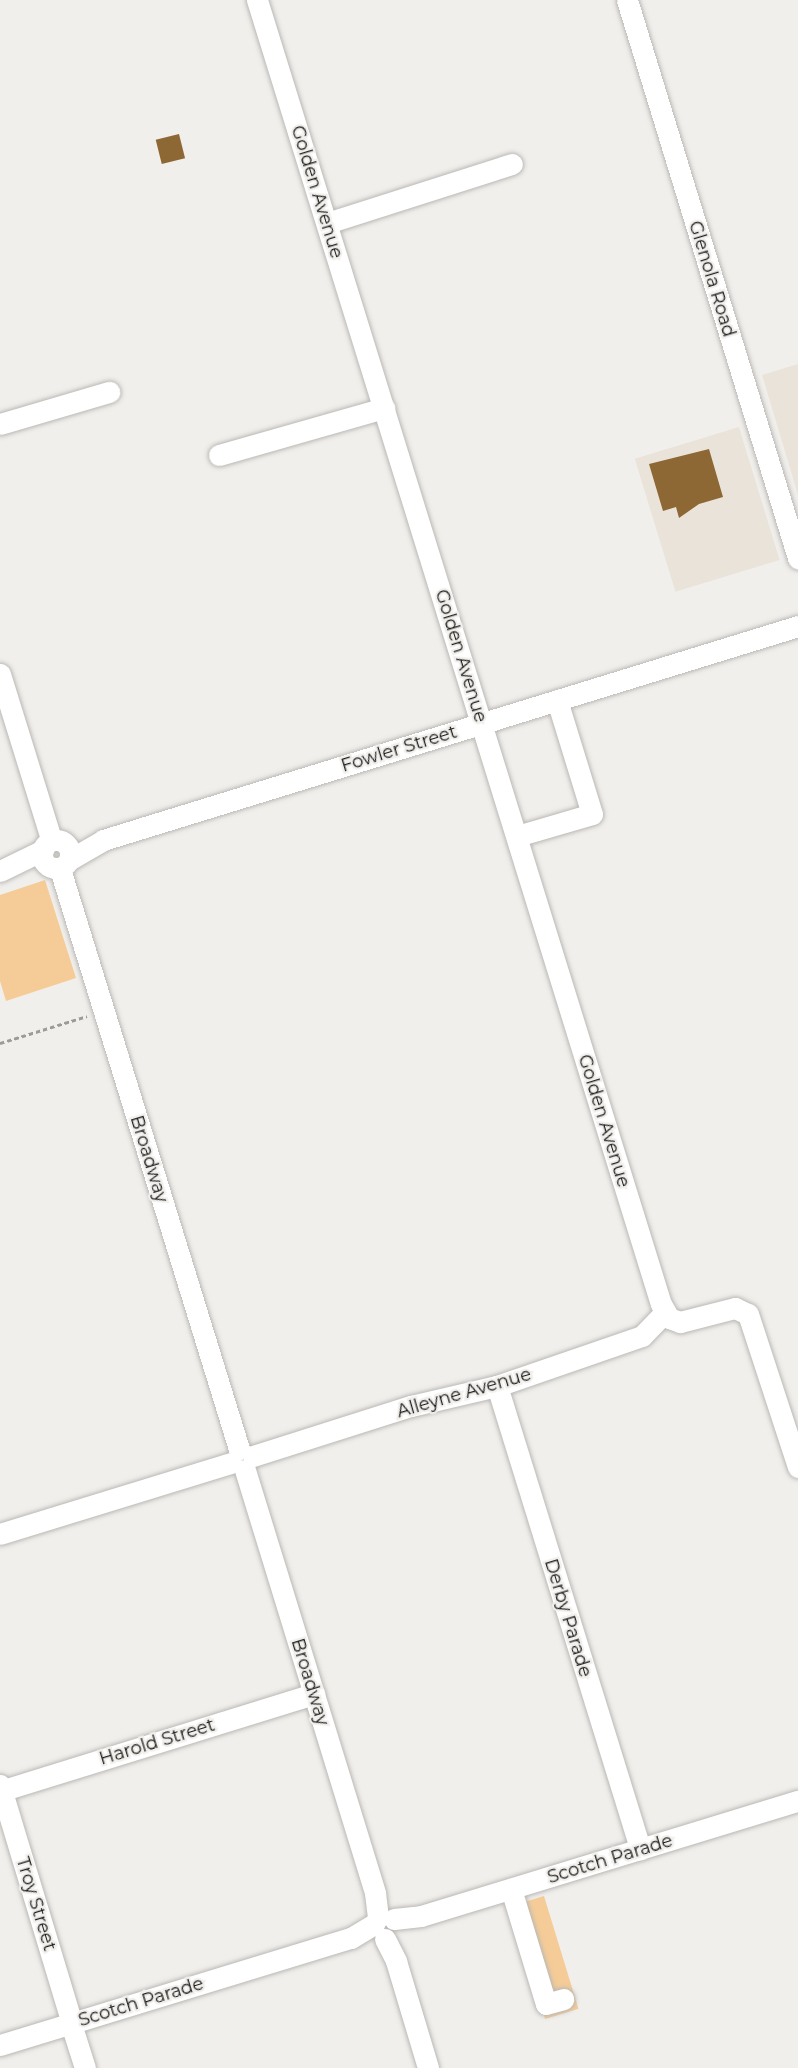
<!DOCTYPE html>
<html>
<head>
<meta charset="utf-8">
<style>
  body { margin:0 }
  #map { position:relative; width:798px; height:2068px; overflow:hidden; background:#f1efec; font-family:Montserrat,sans-serif }
  div>[style] { position:absolute }
  .built>* { inset:0; background:#eae3da; transform-origin:0 0 }
  .green>* { inset:0; background:#f5cc97; transform-origin:0 0 }
  .building>* { inset:0; background:#8e6834; transform-origin:0 0 }
  .path>* { height:3px; margin-top:-1.5px; transform-origin:0; background:repeating-linear-gradient(90deg,#9c9b99 0 4.5px,transparent 0 7.5px) }
  .roads { filter:drop-shadow(0 0 2px #bab8b5) drop-shadow(0 0 2px #bab8b5) }
  .minor>* { height:21px; margin:-10.5px; padding:0 10.5px; transform-origin:10.5px; border-radius:10.5px; background:#fff }
  .minor>.ring { margin:-10.5px; padding:0; box-sizing:content-box; background:none; border:21px solid #fff; border-radius:50% }
  span { translate:-50% -50%; white-space:nowrap; text-align:center; line-height:1.15; -webkit-text-stroke:4.5px #f1efec; paint-order:stroke }
  .street-label { font-size:18px; color:#1a1918 }
</style>
</head>
<body>
<div id="map">
  <div class="built">
    <i style="clip-path:polygon(798px 364px,798px 495px,762px 375px)"></i>
    <i style="left:739px;top:427px;width:139px;height:109px;rotate:73deg"></i>
  </div>
  <div class="green">
    <i style="clip-path:polygon(45px 880px,76px 978px,6px 1001px,0 981px,0 895px)"></i>
    <i style="left:544px;top:1896px;width:118px;height:35px;rotate:73deg"></i>
  </div>
  <div class="building">
    <i style="left:179px;top:134px;width:25px;height:24px;rotate:76deg"></i>
    <i style="clip-path:polygon(709px 449px,723px 497px,699px 504px,679px 518px,676px 507px,663px 511px,649px 464px)"></i>
  </div>
  <div class="path">
    <i style="left:0;top:1043px;width:91px;rotate:-17.2deg"></i>
  </div>
  <div class="roads">
    <div class="minor">
      <i style="left:257px;top:0;width:1365px;rotate:72.79deg"></i>
      <i style="left:661px;top:1304px;width:16px;rotate:60deg"></i>
      <i style="left:669px;top:1318px;width:12px;rotate:20deg"></i>
      <i style="left:680px;top:1322px;width:57px;rotate:-14.3deg"></i>
      <i style="left:735px;top:1308px;width:14px;rotate:25deg"></i>
      <i style="left:748px;top:1314px;width:161px;rotate:71.9deg"></i>
      <i style="left:627px;top:0;width:584px;rotate:72.96deg"></i>
      <i style="left:327px;top:223px;width:194px;rotate:-17.7deg"></i>
      <i style="left:0;top:424px;width:114px;rotate:-16.4deg"></i>
      <i style="left:219px;top:455px;width:172px;rotate:-15.9deg"></i>
      <i style="left:0;top:674px;width:173px;rotate:72.8deg"></i>
      <i style="left:517px;top:836px;width:78px;rotate:-16.3deg"></i>
      <i style="left:592px;top:814px;width:119px;rotate:-107.1deg"></i>
      <i class="ring" style="left:42px;top:840px;width:7px;height:7px"></i>
      <i style="left:69px;top:860px;width:39px;rotate:-30deg"></i>
      <i style="left:103px;top:840px;width:727px;rotate:-17.11deg"></i>
      <i style="left:60px;top:869px;width:607px;rotate:72.85deg"></i>
      <i style="left:0;top:871px;width:48px;rotate:-26deg"></i>
      <i style="left:497px;top:1386px;width:485px;rotate:72.8deg"></i>
      <i style="left:253px;top:1456px;width:166px;rotate:-17.6deg"></i>
      <i style="left:411px;top:1406px;width:88px;rotate:-13.1deg"></i>
      <i style="left:497px;top:1386px;width:153px;rotate:-19deg"></i>
      <i style="left:642px;top:1336px;width:32px;rotate:-46deg"></i>
      <i style="left:245px;top:1470px;width:443px;rotate:72.9deg"></i>
      <i style="left:375px;top:1893px;width:25px;rotate:83deg"></i>
      <i style="left:0;top:1534px;width:242px;rotate:-17.1deg"></i>
      <i style="left:0;top:1785px;width:249px;rotate:73.2deg"></i>
      <i style="left:0;top:1791px;width:329px;rotate:-17.2deg"></i>
      <i style="left:511px;top:1889px;width:120px;rotate:73.1deg"></i>
      <i style="left:546px;top:2004px;width:18px;rotate:-16deg"></i>
      <i style="left:394px;top:1919px;width:27px;rotate:-6deg"></i>
      <i style="left:421px;top:1916px;width:394px;rotate:-17deg"></i>
      <i style="left:385px;top:1939px;width:25px;rotate:63deg"></i>
      <i style="left:396px;top:1961px;width:112px;rotate:73.3deg"></i>
      <i style="left:71px;top:2024px;width:46px;rotate:72.3deg"></i>
      <i style="left:0;top:2045px;width:367px;rotate:-17deg"></i>
      <i style="left:351px;top:1938px;width:27px;rotate:-31deg"></i>
    </div>
  </div>
  <div class="street-label">
    <span style="left:317px;top:192px;rotate:73deg">Golden Avenue</span>
    <span style="left:712px;top:279px;rotate:73deg">Glenola Road</span>
    <span style="left:461px;top:656px;rotate:73deg">Golden Avenue</span>
    <span style="left:399px;top:749px;rotate:-17deg">Fowler Street</span>
    <span style="left:604px;top:1121px;rotate:73deg">Golden Avenue</span>
    <span style="left:149px;top:1159px;rotate:73deg">Broadway</span>
    <span style="left:464px;top:1393px;rotate:-16deg">Alleyne Avenue</span>
    <span style="left:568px;top:1618px;rotate:73deg">Derby Parade</span>
    <span style="left:310px;top:1682px;rotate:73deg">Broadway</span>
    <span style="left:157px;top:1742px;rotate:-17deg">Harold Street</span>
    <span style="left:610px;top:1859px;rotate:-17deg">Scotch Parade</span>
    <span style="left:36px;top:1904px;rotate:73deg">Troy Street</span>
    <span style="left:141px;top:2002px;rotate:-17deg">Scotch Parade</span>
  </div>
</div>
</body>
</html>
